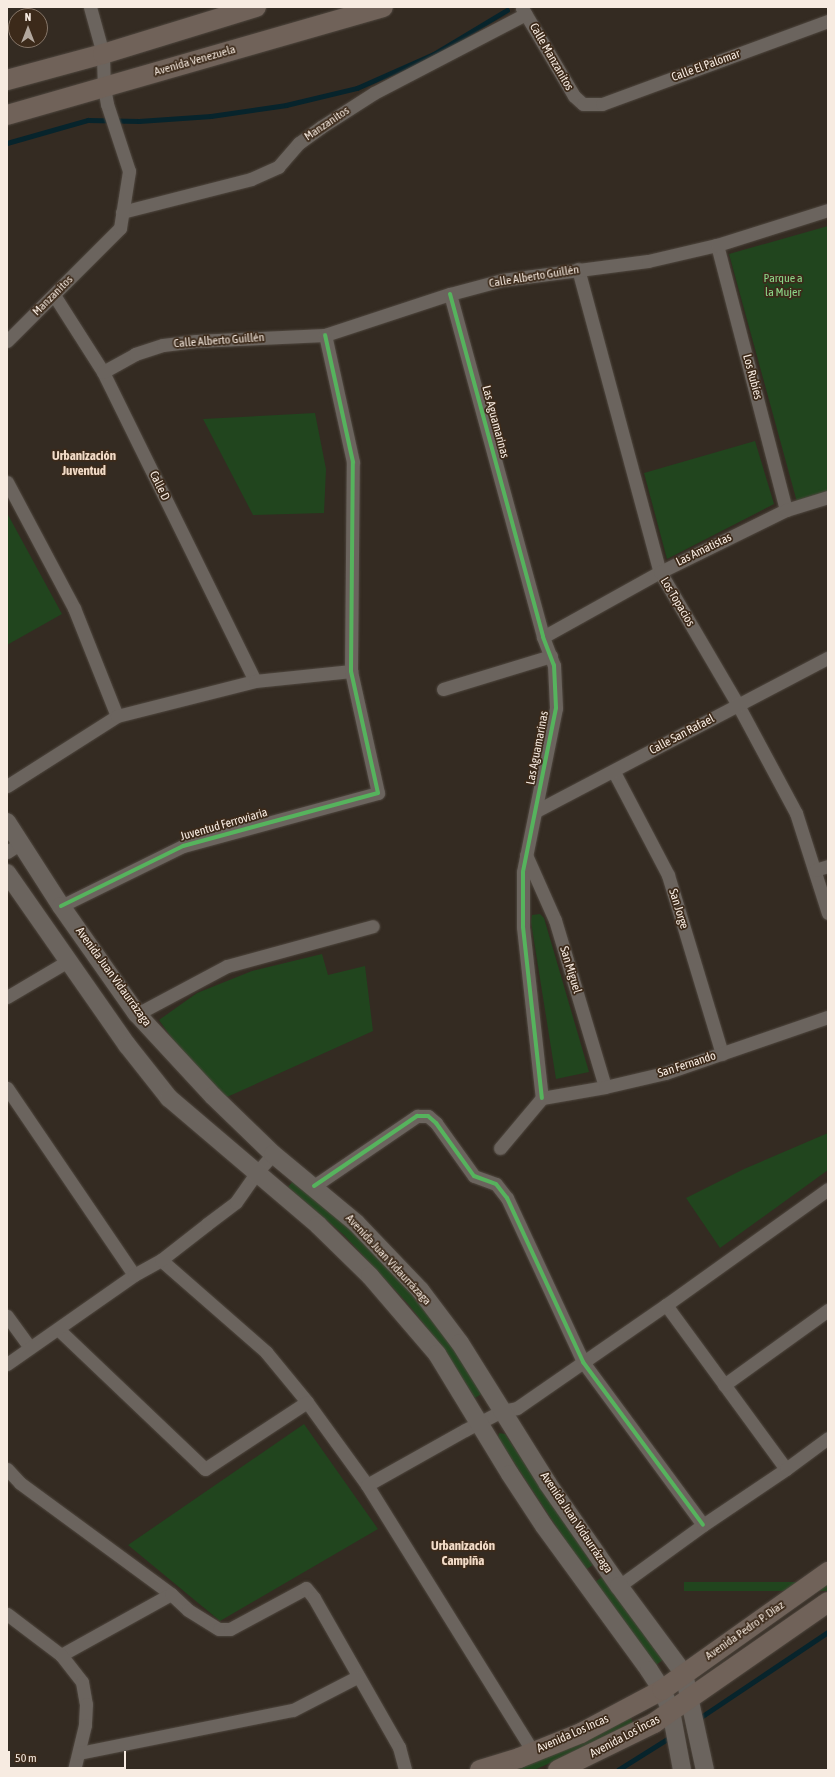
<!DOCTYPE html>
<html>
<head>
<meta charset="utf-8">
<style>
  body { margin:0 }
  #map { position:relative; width:835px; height:1777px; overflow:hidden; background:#342b22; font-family:"Asap Condensed",sans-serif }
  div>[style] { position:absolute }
  .green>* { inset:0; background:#21451e; transform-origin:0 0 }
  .stream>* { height:4.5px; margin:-2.25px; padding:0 2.25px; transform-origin:2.25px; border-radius:2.25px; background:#07242c }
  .roads { filter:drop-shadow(0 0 1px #4f473f) drop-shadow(0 0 1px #4f473f) }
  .street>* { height:13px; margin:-6.5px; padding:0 6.5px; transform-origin:6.5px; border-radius:6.5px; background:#6b645e }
  .secondary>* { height:18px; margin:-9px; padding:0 9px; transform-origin:9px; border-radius:9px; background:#6b645e }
  .primary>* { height:20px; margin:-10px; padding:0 10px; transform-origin:10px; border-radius:10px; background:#706259 }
  .cycleway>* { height:4px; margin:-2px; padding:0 2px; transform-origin:2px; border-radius:2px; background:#56b35d }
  span { translate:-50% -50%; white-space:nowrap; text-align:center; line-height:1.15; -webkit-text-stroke:3.5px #3c2a1a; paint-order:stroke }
  .street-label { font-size:12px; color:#f7ebe1 }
  .park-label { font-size:12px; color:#8dd789 }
  .neighbourhood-label { font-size:13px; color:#f2dbc7; font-weight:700 }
  .frame { position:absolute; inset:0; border:8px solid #f7ebe1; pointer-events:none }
  .north { position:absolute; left:8px; top:8px; width:40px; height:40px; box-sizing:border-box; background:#3c2a1a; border:1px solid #87776a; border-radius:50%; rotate:0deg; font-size:11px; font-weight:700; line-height:16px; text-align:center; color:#f7ebe1 }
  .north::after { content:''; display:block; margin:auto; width:14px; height:18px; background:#b3a89e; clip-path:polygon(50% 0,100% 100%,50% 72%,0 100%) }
  .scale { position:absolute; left:8px; top:1751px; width:118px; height:18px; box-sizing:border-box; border:2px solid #f7ebe1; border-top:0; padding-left:5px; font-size:12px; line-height:14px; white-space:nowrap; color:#f7ebe1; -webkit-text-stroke:3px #3c2a1a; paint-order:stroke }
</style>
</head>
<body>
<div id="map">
  <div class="green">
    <i style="clip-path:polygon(828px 226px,828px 492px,797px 502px,729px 254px)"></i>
    <i style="clip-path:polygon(315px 413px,326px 469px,324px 513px,253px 515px,203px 419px)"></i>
    <i style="clip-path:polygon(755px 441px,774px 504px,667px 559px,644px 473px)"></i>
    <i style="clip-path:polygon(7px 513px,62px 614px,7px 645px)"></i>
    <i style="clip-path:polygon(540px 914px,544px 918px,589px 1072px,556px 1079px,531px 922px,532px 915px)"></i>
    <i style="clip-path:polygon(322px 954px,328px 975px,365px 966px,373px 1031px,227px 1097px,196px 1072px,159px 1020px,197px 993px,252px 971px)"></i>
    <i style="clip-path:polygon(828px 1133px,828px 1170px,720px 1248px,686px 1198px,744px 1169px)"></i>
    <i style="clip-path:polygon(293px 1181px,351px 1228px,412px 1294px,452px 1344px,483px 1393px,475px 1398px,445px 1351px,409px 1305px,344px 1235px,288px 1187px)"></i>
    <i style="clip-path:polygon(304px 1424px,378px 1529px,220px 1621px,128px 1545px)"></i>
    <i style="clip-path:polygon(499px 1433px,505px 1434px,593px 1565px,585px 1570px,498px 1438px)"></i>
    <i style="left:602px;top:1577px;width:103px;height:9px;rotate:54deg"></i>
    <i style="left:828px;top:1582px;width:9px;height:144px;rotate:90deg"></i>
    <i style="clip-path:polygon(630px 1716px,633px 1723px,596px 1743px,534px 1770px,509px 1770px)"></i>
  </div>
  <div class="stream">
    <i style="left:7px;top:143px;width:84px;rotate:-15.9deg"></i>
    <i style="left:88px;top:120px;width:51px;rotate:1.1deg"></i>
    <i style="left:139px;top:121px;width:72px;rotate:-4deg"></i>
    <i style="left:211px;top:116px;width:76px;rotate:-8.3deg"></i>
    <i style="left:286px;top:105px;width:73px;rotate:-13.5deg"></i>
    <i style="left:357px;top:88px;width:84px;rotate:-23.8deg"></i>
    <i style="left:434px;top:54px;width:85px;rotate:-31.1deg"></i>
    <i style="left:698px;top:1719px;width:156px;rotate:-33.8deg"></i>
    <i style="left:618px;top:1770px;width:64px;rotate:-32.2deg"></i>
  </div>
  <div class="roads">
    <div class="street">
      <i style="left:522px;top:8px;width:102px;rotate:59.4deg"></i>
      <i style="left:574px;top:96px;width:12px;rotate:42deg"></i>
      <i style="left:583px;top:104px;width:19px"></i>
      <i style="left:602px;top:104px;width:241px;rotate:-20.2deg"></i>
      <i style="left:122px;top:212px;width:133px;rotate:-14.3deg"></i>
      <i style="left:251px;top:179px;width:30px;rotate:-24deg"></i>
      <i style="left:278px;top:167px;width:32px;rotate:-49deg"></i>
      <i style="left:299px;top:143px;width:27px;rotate:-36deg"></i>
      <i style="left:321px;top:127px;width:63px;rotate:-32.7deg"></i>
      <i style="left:374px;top:93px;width:171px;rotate:-27.5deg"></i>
      <i style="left:717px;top:245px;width:274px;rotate:75.4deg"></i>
      <i style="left:578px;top:269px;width:314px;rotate:74.9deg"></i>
      <i style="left:660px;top:572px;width:154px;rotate:59.6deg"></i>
      <i style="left:738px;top:705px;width:123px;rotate:61.8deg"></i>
      <i style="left:796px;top:813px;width:105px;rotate:72.3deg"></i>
      <i style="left:450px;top:294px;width:355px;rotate:74.8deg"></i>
      <i style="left:543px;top:637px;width:30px;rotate:69deg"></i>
      <i style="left:554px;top:665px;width:43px;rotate:87.3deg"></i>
      <i style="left:556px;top:708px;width:167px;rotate:101.4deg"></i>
      <i style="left:523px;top:872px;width:55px;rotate:90deg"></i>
      <i style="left:523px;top:927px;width:172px;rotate:83.7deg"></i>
      <i style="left:54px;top:295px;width:91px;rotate:57.5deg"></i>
      <i style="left:103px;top:372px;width:344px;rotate:63.8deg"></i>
      <i style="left:7px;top:341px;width:160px;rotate:-45deg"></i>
      <i style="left:120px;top:228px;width:58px;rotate:-81deg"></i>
      <i style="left:129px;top:171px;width:71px;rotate:-108.2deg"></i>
      <i style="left:107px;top:104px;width:17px;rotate:-100deg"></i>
      <i style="left:104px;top:87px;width:33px;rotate:-92deg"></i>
      <i style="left:103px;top:54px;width:49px;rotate:-105.5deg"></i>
      <i style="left:103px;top:372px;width:37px;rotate:-29deg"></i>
      <i style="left:135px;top:354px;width:29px;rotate:-18deg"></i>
      <i style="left:163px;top:345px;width:33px;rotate:-7deg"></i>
      <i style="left:196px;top:341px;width:129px;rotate:-2.7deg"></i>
      <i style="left:325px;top:335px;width:132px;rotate:-18.2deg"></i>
      <i style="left:450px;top:294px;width:54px;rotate:-15.1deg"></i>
      <i style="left:502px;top:280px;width:147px;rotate:-7.4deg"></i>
      <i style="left:648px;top:261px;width:71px;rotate:-13.1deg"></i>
      <i style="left:717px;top:245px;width:116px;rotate:-17.5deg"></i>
      <i style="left:7px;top:482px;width:143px;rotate:62deg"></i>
      <i style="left:74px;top:608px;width:116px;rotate:68.3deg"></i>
      <i style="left:543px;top:637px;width:134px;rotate:-29.1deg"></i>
      <i style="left:660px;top:572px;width:140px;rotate:-26.2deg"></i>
      <i style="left:786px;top:510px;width:44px;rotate:-17.2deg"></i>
      <i style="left:443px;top:689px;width:113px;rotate:-17deg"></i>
      <i style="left:614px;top:772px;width:116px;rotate:62.3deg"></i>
      <i style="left:668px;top:875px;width:187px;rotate:73.2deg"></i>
      <i style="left:7px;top:786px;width:130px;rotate:-32.5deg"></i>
      <i style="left:117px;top:716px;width:142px;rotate:-14.2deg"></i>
      <i style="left:255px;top:681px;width:97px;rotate:-5.9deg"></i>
      <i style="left:536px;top:811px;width:330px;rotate:-27.7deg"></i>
      <i style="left:7px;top:852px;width:17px;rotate:-33deg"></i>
      <i style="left:526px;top:855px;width:71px;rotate:66deg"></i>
      <i style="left:555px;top:920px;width:174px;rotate:73.3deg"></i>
      <i style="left:815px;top:870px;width:14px;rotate:-17deg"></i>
      <i style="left:61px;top:906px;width:136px;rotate:-26.2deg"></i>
      <i style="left:183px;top:846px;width:202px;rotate:-15.2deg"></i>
      <i style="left:378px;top:793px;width:125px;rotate:-102.5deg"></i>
      <i style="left:351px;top:671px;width:209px;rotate:-89.5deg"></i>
      <i style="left:353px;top:462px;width:130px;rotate:-102.4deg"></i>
      <i style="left:7px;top:997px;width:71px;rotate:-30.5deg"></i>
      <i style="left:137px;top:1014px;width:102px;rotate:-28.1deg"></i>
      <i style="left:227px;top:966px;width:151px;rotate:-15.3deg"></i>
      <i style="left:7px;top:1088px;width:226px;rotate:55.8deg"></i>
      <i style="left:542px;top:1098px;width:64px;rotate:-9.9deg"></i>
      <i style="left:605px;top:1087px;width:62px;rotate:-13.1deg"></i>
      <i style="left:665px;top:1073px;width:172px;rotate:-19deg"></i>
      <i style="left:500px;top:1148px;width:65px;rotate:-50deg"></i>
      <i style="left:314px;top:1186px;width:125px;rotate:-34.2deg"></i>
      <i style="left:417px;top:1116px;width:11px"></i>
      <i style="left:428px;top:1116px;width:11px;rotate:41deg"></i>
      <i style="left:436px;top:1123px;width:65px;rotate:54.4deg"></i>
      <i style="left:474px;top:1176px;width:23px;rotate:20deg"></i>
      <i style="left:496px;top:1184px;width:18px;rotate:52deg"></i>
      <i style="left:507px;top:1198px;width:181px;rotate:65.1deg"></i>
      <i style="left:583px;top:1362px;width:202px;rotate:53.6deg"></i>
      <i style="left:161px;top:1260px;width:140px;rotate:41.2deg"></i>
      <i style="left:266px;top:1352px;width:65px;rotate:50.6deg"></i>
      <i style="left:307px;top:1402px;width:102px;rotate:54.1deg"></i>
      <i style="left:367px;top:1485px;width:314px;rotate:58.1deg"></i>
      <i style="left:666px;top:1305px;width:203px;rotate:53.8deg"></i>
      <i style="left:7px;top:1316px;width:39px;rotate:54deg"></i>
      <i style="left:58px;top:1329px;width:203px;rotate:43.6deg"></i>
      <i style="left:205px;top:1469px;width:122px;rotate:-33.3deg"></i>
      <i style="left:7px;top:1364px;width:155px;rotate:-35deg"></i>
      <i style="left:134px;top:1275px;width:31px;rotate:-29deg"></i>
      <i style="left:161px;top:1260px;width:58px;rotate:-38deg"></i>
      <i style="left:207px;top:1224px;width:36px;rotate:-37deg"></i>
      <i style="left:236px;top:1202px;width:37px;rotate:-55deg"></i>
      <i style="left:257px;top:1172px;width:24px;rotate:-48deg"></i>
      <i style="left:724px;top:1385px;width:128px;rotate:-35.8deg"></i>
      <i style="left:7px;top:1469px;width:19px;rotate:47deg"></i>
      <i style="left:20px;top:1483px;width:187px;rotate:36.3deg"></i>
      <i style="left:171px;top:1594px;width:126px;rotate:151deg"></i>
      <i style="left:367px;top:1485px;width:112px;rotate:-29.3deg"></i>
      <i style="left:465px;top:1430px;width:42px;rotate:-27.2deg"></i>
      <i style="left:502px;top:1411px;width:15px;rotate:-11deg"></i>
      <i style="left:517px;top:1408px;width:181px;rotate:-34.7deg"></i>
      <i style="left:666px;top:1305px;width:199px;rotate:-35.6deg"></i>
      <i style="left:619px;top:1586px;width:104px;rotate:-36deg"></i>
      <i style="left:703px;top:1525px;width:100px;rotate:-34deg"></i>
      <i style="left:786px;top:1469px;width:52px;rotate:-36.4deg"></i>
      <i style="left:171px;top:1594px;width:23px;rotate:43deg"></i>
      <i style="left:188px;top:1610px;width:36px;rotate:32deg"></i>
      <i style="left:219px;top:1629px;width:11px"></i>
      <i style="left:230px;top:1629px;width:86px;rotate:-28.3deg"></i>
      <i style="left:306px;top:1588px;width:13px;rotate:51deg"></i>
      <i style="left:314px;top:1598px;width:172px;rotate:60.3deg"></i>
      <i style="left:399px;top:1747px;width:24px;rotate:75deg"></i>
      <i style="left:7px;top:1614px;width:68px;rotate:37.2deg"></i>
      <i style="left:61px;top:1655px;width:34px;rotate:52deg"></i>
      <i style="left:82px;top:1682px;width:22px;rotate:80deg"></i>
      <i style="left:86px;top:1704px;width:21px;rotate:93deg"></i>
      <i style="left:85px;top:1725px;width:46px;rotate:103.7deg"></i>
      <i style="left:79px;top:1753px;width:218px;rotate:-11.4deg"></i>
      <i style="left:293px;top:1710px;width:72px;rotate:-27.3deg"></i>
    </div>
    <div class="secondary">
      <i style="left:7px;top:822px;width:100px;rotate:57.3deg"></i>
      <i style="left:61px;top:906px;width:132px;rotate:54.9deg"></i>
      <i style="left:137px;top:1014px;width:112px;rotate:47.2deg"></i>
      <i style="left:213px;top:1096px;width:83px;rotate:44deg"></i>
      <i style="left:273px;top:1154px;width:108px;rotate:39.7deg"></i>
      <i style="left:356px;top:1223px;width:93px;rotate:46.3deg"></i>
      <i style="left:420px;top:1290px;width:66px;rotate:53deg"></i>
      <i style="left:460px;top:1343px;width:166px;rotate:58deg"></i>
      <i style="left:548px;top:1484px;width:124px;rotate:55.2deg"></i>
      <i style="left:619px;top:1586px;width:109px;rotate:53.5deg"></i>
      <i style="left:684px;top:1674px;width:98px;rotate:77.7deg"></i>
      <i style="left:7px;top:873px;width:210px;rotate:55.1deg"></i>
      <i style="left:127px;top:1045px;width:68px;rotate:51.6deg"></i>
      <i style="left:169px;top:1098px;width:196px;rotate:40.4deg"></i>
      <i style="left:318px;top:1225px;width:73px;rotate:44.4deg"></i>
      <i style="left:370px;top:1276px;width:103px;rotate:49.3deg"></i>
      <i style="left:437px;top:1354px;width:140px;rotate:58.7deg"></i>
      <i style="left:510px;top:1474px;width:62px;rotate:56.8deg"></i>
      <i style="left:544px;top:1526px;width:178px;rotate:53.9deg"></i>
      <i style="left:649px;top:1670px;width:24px;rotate:57deg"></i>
      <i style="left:662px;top:1690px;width:23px;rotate:67deg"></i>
      <i style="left:671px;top:1711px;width:60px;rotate:79.4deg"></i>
    </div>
    <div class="primary">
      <i style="left:7px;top:80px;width:99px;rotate:-15.2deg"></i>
      <i style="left:103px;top:54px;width:160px;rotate:-17.1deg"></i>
      <i style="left:7px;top:115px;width:391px;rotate:-16deg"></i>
      <i style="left:480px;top:1770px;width:41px;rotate:-17.1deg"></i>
      <i style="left:519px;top:1758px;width:67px;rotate:-22deg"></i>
      <i style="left:581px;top:1733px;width:92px;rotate:-28deg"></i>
      <i style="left:662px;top:1690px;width:204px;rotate:-35.4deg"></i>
      <i style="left:558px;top:1770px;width:107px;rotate:-26.1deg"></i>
      <i style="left:654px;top:1723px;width:212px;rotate:-34.8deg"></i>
    </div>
  </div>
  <div class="cycleway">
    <i style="left:450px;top:294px;width:355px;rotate:74.8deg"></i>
    <i style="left:543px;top:637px;width:30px;rotate:69deg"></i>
    <i style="left:554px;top:665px;width:43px;rotate:87.3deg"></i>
    <i style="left:556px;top:708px;width:167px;rotate:101.4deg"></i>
    <i style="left:523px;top:872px;width:55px;rotate:90deg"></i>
    <i style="left:523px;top:927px;width:172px;rotate:83.7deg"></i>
    <i style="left:61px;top:906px;width:136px;rotate:-26.2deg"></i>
    <i style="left:183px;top:846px;width:202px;rotate:-15.2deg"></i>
    <i style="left:378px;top:793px;width:125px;rotate:-102.5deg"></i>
    <i style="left:351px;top:671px;width:209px;rotate:-89.5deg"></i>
    <i style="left:353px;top:462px;width:130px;rotate:-102.4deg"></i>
    <i style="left:314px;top:1186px;width:125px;rotate:-34.2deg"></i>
    <i style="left:417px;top:1116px;width:11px"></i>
    <i style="left:428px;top:1116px;width:11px;rotate:41deg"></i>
    <i style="left:436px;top:1123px;width:65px;rotate:54.4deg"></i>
    <i style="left:474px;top:1176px;width:23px;rotate:20deg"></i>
    <i style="left:496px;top:1184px;width:18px;rotate:52deg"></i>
    <i style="left:507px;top:1198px;width:181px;rotate:65.1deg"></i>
    <i style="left:583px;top:1362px;width:202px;rotate:53.6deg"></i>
  </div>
  <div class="street-label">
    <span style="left:551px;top:57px;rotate:60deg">Calle Manzanitos</span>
    <span style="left:195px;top:61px;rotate:-16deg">Avenida Venezuela</span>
    <span style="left:706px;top:66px;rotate:-20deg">Calle El Palomar</span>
    <span style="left:327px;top:124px;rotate:-34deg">Manzanitos</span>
    <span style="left:534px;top:277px;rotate:-9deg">Calle Alberto Guillén</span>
    <span style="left:53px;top:296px;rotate:-45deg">Manzanitos</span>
    <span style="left:219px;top:341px;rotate:-4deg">Calle Alberto Guillén</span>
    <span style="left:752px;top:377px;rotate:75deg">Los Rubíes</span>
    <span style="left:495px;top:422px;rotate:75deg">Las Aguamarinas</span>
    <span style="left:159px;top:486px;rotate:64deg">Calle D</span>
    <span style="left:704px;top:550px;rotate:-26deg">Las Amatistas</span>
    <span style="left:677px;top:602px;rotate:59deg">Los Topacios</span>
    <span style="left:682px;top:735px;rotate:-28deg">Calle San Rafael</span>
    <span style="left:538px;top:748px;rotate:-79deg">Las Aguamarinas</span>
    <span style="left:224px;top:825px;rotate:-16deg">Juventud Ferroviaria</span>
    <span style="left:678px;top:909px;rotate:73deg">San Jorge</span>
    <span style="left:570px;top:970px;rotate:73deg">San Miguel</span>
    <span style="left:113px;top:977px;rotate:54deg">Avenida Juan Vidaurrázaga</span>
    <span style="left:687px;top:1065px;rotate:-18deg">San Fernando</span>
    <span style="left:388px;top:1260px;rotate:47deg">Avenida Juan Vidaurrázaga</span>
    <span style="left:576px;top:1523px;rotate:56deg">Avenida Juan Vidaurrázaga</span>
    <span style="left:745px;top:1631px;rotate:-35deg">Avenida Pedro P. Díaz</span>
    <span style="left:573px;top:1734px;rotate:-24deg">Avenida Los Incas</span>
    <span style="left:625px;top:1737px;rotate:-28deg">Avenida Los Ïncas</span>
  </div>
  <div class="park-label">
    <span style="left:783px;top:286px">Parque a<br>la Mujer</span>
  </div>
  <div class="neighbourhood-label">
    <span style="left:84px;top:464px">Urbanización<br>Juventud</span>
    <span style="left:463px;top:1554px">Urbanización<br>Campiña</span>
  </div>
  <div class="frame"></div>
  <div class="north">N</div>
  <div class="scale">50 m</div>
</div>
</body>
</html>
